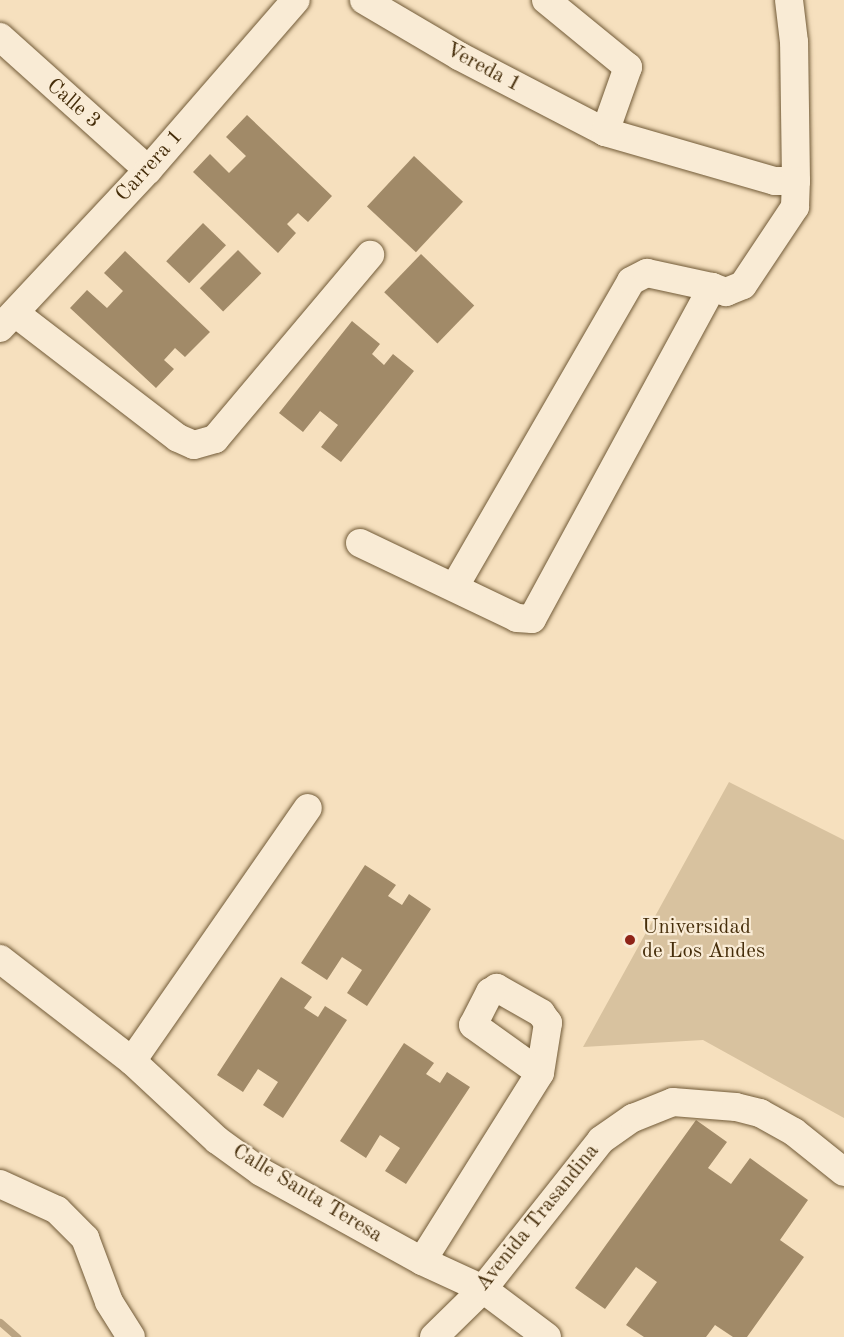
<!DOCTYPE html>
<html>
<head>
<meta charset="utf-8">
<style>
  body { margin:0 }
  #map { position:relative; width:844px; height:1337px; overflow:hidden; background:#f6e0be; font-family:"Old Standard TT",serif }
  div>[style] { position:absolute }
  .green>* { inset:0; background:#d8c29f }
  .stream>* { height:7px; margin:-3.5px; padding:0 3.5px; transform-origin:3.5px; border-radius:3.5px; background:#baa381 }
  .building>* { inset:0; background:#a18a68; transform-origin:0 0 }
  .roads { filter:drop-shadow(0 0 2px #715a37) drop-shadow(0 0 2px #715a37) }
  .minor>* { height:28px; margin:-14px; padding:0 14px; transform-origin:14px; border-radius:14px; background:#f9ebd5 }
  .dots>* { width:16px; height:16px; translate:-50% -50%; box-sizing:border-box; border:3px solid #f9ebd5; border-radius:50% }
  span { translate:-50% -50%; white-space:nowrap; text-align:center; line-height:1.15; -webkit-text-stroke:4.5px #f9ebd5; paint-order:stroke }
  .street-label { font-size:21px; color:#452d0a }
  .poi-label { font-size:21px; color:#452d0a }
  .left { translate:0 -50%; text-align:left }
</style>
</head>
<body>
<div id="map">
  <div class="green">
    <i style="clip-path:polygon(729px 782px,844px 840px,844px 1118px,703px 1040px,583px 1047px)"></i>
  </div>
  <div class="stream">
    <i style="left:0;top:1322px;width:23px;rotate:41deg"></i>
  </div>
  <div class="building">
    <i style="clip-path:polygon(247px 115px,332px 196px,308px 222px,298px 213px,287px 224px,296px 233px,278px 253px,193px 172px,210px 154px,229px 173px,246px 156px,226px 137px)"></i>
    <i style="left:414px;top:156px;width:67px;height:69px;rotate:43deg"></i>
    <i style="left:203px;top:223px;width:32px;height:53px;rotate:44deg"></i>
    <i style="left:238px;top:250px;width:33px;height:54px;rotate:45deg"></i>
    <i style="clip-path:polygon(125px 251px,210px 332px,185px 357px,175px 348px,164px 360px,174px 369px,156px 388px,70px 308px,87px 290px,107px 308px,123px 291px,104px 273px)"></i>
    <i style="left:421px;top:254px;width:74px;height:53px;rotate:44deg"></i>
    <i style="clip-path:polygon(352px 321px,380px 344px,372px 354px,384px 365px,393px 354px,414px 371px,341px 462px,321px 447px,338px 425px,320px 411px,303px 432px,279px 413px)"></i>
    <i style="clip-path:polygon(365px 865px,396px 885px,388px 896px,402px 905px,409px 894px,431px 909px,367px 1006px,347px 993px,362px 970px,342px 957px,327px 980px,301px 963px)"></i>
    <i style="clip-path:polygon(281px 977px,312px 997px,304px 1008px,318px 1017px,325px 1006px,347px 1020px,283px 1118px,263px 1105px,278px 1082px,258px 1069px,243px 1092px,217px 1075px)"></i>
    <i style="clip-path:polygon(404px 1043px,434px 1063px,426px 1074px,440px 1083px,447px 1072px,470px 1087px,406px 1184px,385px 1171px,400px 1148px,380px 1135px,366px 1158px,340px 1141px)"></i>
    <i style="clip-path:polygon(696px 1120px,727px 1142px,708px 1168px,731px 1184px,750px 1158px,808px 1200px,780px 1240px,804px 1257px,747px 1337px,733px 1337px,715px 1325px,706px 1337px,644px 1337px,626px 1325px,657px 1282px,636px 1267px,605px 1309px,575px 1288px)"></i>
  </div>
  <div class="roads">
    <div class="minor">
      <i style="left:364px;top:0;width:110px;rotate:30.5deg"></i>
      <i style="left:459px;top:56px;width:165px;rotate:27.5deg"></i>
      <i style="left:605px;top:132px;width:177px;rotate:16.1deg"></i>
      <i style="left:775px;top:181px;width:21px"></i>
      <i style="left:796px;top:181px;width:139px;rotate:-90.8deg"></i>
      <i style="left:794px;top:42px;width:42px;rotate:-96.8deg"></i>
      <i style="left:546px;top:0;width:106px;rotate:39.3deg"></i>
      <i style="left:628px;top:67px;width:69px;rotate:109.5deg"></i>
      <i style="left:0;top:37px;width:199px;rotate:41.9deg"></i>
      <i style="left:15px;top:313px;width:205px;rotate:37.5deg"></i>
      <i style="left:178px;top:438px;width:17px;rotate:24deg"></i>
      <i style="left:194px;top:445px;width:22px;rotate:-16deg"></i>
      <i style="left:215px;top:439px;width:241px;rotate:-49.9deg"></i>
      <i style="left:0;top:328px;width:216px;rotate:-46.9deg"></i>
      <i style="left:148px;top:170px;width:225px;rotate:-49deg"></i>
      <i style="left:360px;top:543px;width:174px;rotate:25.5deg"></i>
      <i style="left:517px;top:618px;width:15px;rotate:4deg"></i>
      <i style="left:532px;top:619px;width:378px;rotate:-61.5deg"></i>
      <i style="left:712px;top:287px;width:15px;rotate:20deg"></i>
      <i style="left:726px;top:292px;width:18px;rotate:-22deg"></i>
      <i style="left:743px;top:285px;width:94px;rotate:-56.3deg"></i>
      <i style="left:795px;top:207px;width:26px;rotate:-88deg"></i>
      <i style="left:455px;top:586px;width:352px;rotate:-60deg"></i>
      <i style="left:631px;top:281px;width:18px;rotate:-27deg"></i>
      <i style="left:647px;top:273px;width:66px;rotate:12.2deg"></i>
      <i style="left:0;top:959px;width:167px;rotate:37.7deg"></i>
      <i style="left:132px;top:1061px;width:116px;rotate:42.9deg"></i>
      <i style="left:217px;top:1140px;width:54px;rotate:36deg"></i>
      <i style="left:261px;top:1172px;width:184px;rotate:28.9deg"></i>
      <i style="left:422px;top:1261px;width:67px;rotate:24.7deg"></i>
      <i style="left:483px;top:1289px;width:80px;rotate:36.9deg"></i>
      <i style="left:132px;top:1061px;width:308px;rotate:-55.2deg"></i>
      <i style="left:0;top:1184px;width:63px;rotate:24.5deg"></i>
      <i style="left:57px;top:1210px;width:40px;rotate:45deg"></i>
      <i style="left:85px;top:1238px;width:68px;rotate:69.4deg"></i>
      <i style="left:109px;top:1302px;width:41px;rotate:57.8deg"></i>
      <i style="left:422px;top:1261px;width:222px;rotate:-57.9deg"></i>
      <i style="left:540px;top:1073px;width:51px;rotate:-80.9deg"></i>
      <i style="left:548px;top:1023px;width:12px;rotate:-125deg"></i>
      <i style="left:541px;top:1013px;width:51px;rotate:-150.4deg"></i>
      <i style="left:497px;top:988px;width:8px;rotate:150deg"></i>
      <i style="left:490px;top:992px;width:37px;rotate:117deg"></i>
      <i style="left:473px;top:1025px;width:82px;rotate:35.6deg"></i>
      <i style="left:434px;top:1337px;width:69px;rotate:-44.4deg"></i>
      <i style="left:483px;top:1289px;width:190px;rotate:-51.6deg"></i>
      <i style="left:601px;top:1140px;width:39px;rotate:-35deg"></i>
      <i style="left:633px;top:1118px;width:43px;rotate:-21.8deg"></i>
      <i style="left:673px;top:1102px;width:63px;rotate:4.5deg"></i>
      <i style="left:736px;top:1107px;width:25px;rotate:14deg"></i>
      <i style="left:760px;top:1113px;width:39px;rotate:29deg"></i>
      <i style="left:794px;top:1132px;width:64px;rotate:38.7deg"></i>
    </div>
  </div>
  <div class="dots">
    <i style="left:630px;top:940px;background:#8f2418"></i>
  </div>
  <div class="street-label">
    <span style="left:483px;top:68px;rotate:28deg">Vereda 1</span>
    <span style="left:73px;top:104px;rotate:41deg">Calle 3</span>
    <span style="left:150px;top:166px;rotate:-48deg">Carrera 1</span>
    <span style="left:307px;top:1194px;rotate:31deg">Calle Santa Teresa</span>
    <span style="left:538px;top:1218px;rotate:-51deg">Avenida Trasandina</span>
  </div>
  <div class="poi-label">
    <span class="left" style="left:642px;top:940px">Universidad<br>de Los Andes</span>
  </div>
</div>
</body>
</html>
